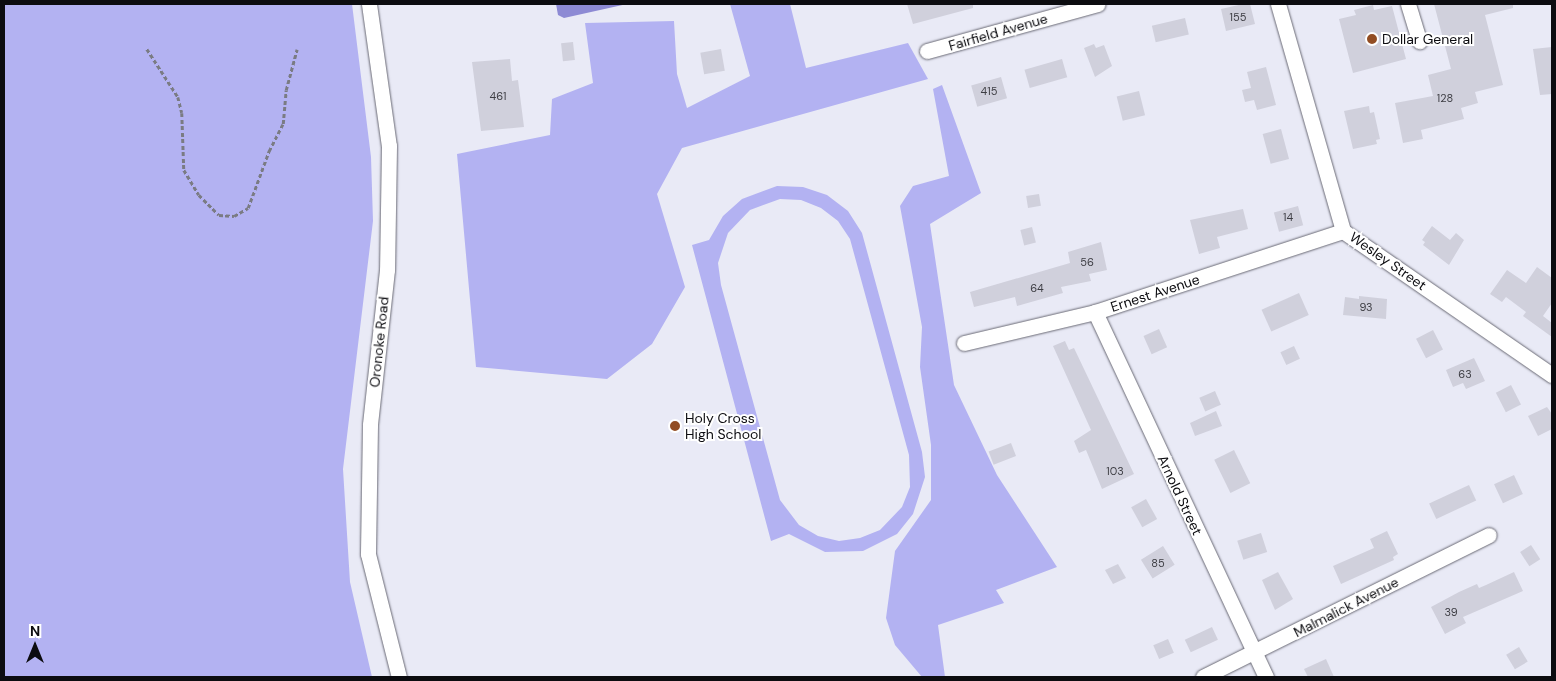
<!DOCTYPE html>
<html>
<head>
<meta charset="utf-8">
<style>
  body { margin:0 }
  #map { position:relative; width:1556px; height:681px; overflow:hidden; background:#e9eaf6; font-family:"DM Sans",sans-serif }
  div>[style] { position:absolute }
  .green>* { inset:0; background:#b3b2f2 }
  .water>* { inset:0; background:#8d8ad4 }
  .building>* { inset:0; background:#d0d0dc; transform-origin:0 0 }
  .path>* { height:2.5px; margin-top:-1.25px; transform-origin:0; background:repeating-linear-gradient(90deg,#7a7b83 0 4px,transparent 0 6.5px) }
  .roads { filter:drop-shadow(0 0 1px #6a6a75) drop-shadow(0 0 1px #6a6a75) }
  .minor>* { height:15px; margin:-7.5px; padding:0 7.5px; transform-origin:7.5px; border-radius:7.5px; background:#fff }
  .dots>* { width:14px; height:14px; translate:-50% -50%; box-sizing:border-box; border:2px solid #fff; border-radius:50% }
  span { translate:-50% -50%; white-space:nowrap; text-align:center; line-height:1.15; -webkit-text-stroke:4px #fff; paint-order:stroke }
  .number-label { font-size:11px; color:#3d3d43 }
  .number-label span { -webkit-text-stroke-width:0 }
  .street-label { font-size:14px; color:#0c0c10 }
  .poi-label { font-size:14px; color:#0c0c10 }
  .left { translate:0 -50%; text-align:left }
  .frame { position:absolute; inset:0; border:5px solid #0c0c10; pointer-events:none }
  .north { position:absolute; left:10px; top:621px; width:50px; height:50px; -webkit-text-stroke:4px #fff; paint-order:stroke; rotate:0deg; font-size:14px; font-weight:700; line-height:20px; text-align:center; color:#0c0c10 }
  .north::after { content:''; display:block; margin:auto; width:18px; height:22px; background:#0c0c10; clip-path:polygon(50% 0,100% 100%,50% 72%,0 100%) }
</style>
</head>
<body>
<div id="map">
  <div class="green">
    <i style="clip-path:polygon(4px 4px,352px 4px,371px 157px,373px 221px,343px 469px,350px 582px,372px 677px,4px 677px)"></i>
    <i style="clip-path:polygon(730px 4px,790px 4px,806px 68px,908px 43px,928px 79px,682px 148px,657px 194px,685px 287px,652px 344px,607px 379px,476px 367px,457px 154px,550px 135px,552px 99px,593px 83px,585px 23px,674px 21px,677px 74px,687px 108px,750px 76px)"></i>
    <i style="clip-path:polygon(942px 85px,981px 193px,930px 224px,954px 385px,997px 475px,1057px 567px,996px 590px,1004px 603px,938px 625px,945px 677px,922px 677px,895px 645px,886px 618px,895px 551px,931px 500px,931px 445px,920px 367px,922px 327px,900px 206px,913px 186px,949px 176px,933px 89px)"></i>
    <i style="clip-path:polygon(evenodd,777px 186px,803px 187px,827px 195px,848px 211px,862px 233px,922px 452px,925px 477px,913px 514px,897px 534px,863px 551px,825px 552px,789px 534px,771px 541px,692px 245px,709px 240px,723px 216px,742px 199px,777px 186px,780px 199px,801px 200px,821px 208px,838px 221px,850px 239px,909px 455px,910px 487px,902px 507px,880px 530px,860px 538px,839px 541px,818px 536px,799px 525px,780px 500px,721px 285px,718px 263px,728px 233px,750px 210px,780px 199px)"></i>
  </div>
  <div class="water">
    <i style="clip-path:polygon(556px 4px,627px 4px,564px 18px,558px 15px)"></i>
  </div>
  <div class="building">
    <i style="clip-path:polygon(907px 4px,973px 4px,973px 8px,913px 24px)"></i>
    <i style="clip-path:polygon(1243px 4px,1250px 4px,1255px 24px,1226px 31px,1221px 9px)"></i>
    <i style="clip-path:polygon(1434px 4px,1513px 4px,1513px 8px,1485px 15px,1503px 85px,1475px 92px,1478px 103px,1461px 108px,1464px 119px,1421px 130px,1423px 139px,1403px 143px,1395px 103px,1433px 96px,1428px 75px,1451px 69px)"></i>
    <i style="clip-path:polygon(1373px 5px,1374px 10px,1392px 6px,1406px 59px,1353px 73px,1339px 19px,1356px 15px,1354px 10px)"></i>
    <i style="left:1185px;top:18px;width:17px;height:34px;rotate:77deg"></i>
    <i style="left:573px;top:42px;width:18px;height:12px;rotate:84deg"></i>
    <i style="clip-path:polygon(1094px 44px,1096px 48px,1104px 45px,1112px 66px,1095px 77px,1084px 48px)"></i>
    <i style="clip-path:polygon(1552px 47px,1552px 94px,1540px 95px,1533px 49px)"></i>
    <i style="left:721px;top:49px;width:22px;height:21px;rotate:80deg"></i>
    <i style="clip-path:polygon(510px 59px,512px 81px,518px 80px,524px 127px,481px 131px,472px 62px)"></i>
    <i style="left:1062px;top:59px;width:19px;height:39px;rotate:74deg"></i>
    <i style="clip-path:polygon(1266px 67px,1276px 105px,1257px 110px,1254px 100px,1245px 102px,1242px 90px,1251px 88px,1247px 72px)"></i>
    <i style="left:1001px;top:77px;width:22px;height:31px;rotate:74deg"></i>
    <i style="left:1139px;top:91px;width:25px;height:23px;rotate:76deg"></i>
    <i style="clip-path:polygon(1369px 106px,1370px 113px,1374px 112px,1380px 139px,1376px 140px,1377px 144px,1353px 149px,1344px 111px)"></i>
    <i style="left:1281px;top:129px;width:31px;height:19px;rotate:75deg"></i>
    <i style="left:1039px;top:194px;width:12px;height:13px;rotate:81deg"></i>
    <i style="left:1298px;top:206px;width:20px;height:25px;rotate:75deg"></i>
    <i style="clip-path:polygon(1243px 209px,1248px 229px,1217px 237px,1220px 248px,1199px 254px,1190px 220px)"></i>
    <i style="clip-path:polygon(1432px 226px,1450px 240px,1456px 233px,1464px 240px,1449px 265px,1423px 245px,1425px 242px,1422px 240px)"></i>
    <i style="left:1032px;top:227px;width:16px;height:12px;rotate:76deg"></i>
    <i style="clip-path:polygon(1101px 242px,1107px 270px,1089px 274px,1091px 281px,1061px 287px,1063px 293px,1017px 306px,1015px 297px,974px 307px,970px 292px,1070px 263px,1068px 252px)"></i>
    <i style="clip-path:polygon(1537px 267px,1552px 278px,1552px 303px,1543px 316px,1552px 323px,1552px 337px,1523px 316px,1526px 312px,1506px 297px,1502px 302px,1490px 294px,1507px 270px,1526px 283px)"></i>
    <i style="left:1299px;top:293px;width:24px;height:41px;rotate:66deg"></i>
    <i style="clip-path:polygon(1359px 296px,1387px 299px,1386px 319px,1343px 315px,1345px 297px,1359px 299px)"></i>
    <i style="left:1159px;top:329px;width:20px;height:17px;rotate:66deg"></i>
    <i style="left:1433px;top:330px;width:22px;height:19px;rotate:63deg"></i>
    <i style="clip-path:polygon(1065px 341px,1069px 350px,1074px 348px,1134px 474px,1102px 489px,1086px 450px,1079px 453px,1074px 441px,1091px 430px,1053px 346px)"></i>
    <i style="left:1294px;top:346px;width:14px;height:15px;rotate:65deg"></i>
    <i style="clip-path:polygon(1474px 358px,1485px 381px,1466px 389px,1463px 383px,1453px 387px,1446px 370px)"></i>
    <i style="left:1511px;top:385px;width:22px;height:17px;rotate:63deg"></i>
    <i style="left:1215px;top:391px;width:15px;height:17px;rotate:67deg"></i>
    <i style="clip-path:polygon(1547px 407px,1552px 414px,1552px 429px,1538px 436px,1528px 416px)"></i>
    <i style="clip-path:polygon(1216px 411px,1222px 426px,1195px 436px,1190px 423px)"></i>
    <i style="left:1011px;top:443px;width:14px;height:24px;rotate:69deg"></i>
    <i style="left:1234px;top:450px;width:37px;height:22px;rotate:64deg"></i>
    <i style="left:1514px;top:475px;width:21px;height:22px;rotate:65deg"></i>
    <i style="left:1469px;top:485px;width:17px;height:44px;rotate:65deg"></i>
    <i style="left:1146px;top:499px;width:23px;height:17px;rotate:61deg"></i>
    <i style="clip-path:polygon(1387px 531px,1398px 554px,1393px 557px,1394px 560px,1341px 584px,1333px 566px,1374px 548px,1370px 539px)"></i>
    <i style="left:1261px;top:533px;width:20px;height:25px;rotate:72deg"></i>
    <i style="left:1531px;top:545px;width:17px;height:13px;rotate:57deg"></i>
    <i style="left:1163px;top:546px;width:22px;height:26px;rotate:58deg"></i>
    <i style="clip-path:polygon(1118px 564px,1126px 578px,1113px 584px,1105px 570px)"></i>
    <i style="clip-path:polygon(1278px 572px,1293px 599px,1275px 610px,1262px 580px)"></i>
    <i style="clip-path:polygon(1514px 572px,1523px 591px,1463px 617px,1466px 623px,1445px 634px,1431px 607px,1459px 592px,1477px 584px,1479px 588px,1486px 585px)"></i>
    <i style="left:1212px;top:627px;width:14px;height:30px;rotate:65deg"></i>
    <i style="left:1168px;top:639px;width:15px;height:16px;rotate:67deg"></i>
    <i style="left:1519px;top:647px;width:17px;height:15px;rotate:59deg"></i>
    <i style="clip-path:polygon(1326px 659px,1334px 677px,1308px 677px,1304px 669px)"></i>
  </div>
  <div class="path">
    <i style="left:147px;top:49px;width:57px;rotate:57.1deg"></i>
    <i style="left:178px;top:97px;width:16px;rotate:76deg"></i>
    <i style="left:182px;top:113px;width:57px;rotate:88deg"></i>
    <i style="left:184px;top:170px;width:29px;rotate:59deg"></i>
    <i style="left:199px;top:195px;width:28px;rotate:45deg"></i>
    <i style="left:219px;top:215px;width:15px;rotate:4deg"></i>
    <i style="left:234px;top:216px;width:16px;rotate:-30deg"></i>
    <i style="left:248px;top:208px;width:61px;rotate:-69.8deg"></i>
    <i style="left:269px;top:151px;width:30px;rotate:-63deg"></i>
    <i style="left:283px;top:124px;width:34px;rotate:-85deg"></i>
    <i style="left:286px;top:90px;width:42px;rotate:-75deg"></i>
  </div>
  <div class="roads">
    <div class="minor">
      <i style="left:369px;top:4px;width:143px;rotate:82deg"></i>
      <i style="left:389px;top:146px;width:124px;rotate:90.9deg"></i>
      <i style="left:387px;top:270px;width:156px;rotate:96.3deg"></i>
      <i style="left:370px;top:425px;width:129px;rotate:90.9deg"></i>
      <i style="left:368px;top:554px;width:127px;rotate:75.9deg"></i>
      <i style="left:1278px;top:4px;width:236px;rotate:74deg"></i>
      <i style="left:1343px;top:231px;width:254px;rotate:34.6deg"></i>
      <i style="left:1408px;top:4px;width:39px;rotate:73deg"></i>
      <i style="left:927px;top:51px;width:177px;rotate:-15.4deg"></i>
      <i style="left:1095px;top:312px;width:403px;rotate:64.9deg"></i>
      <i style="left:964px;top:343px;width:135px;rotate:-13.3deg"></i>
      <i style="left:1095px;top:312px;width:261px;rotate:-18.1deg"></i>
      <i style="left:1203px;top:677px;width:319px;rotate:-26.4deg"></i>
    </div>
  </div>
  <div class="dots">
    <i style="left:1372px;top:39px;background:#924d23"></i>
    <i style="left:675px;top:426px;background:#924d23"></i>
  </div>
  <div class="number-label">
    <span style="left:1238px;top:17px">155</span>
    <span style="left:989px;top:91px">415</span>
    <span style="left:498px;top:96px">461</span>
    <span style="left:1445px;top:98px">128</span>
    <span style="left:1288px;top:217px">14</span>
    <span style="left:1087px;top:262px">56</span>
    <span style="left:1037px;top:288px">64</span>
    <span style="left:1366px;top:307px">93</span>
    <span style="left:1465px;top:374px">63</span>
    <span style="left:1115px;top:471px">103</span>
    <span style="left:1158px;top:563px">85</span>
    <span style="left:1451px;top:612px">39</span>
  </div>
  <div class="street-label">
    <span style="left:998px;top:32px;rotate:-16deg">Fairfield Avenue</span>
    <span style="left:1388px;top:261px;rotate:35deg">Wesley Street</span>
    <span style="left:1155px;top:293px;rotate:-18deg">Ernest Avenue</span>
    <span style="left:379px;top:342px;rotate:-84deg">Oronoke Road</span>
    <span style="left:1180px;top:495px;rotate:65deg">Arnold Street</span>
    <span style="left:1346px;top:607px;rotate:-27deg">Malmalick Avenue</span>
  </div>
  <div class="poi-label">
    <span class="left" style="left:1382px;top:39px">Dollar General</span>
    <span class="left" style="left:685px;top:426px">Holy Cross<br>High School</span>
  </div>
  <div class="frame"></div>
  <div class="north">N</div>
</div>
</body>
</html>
